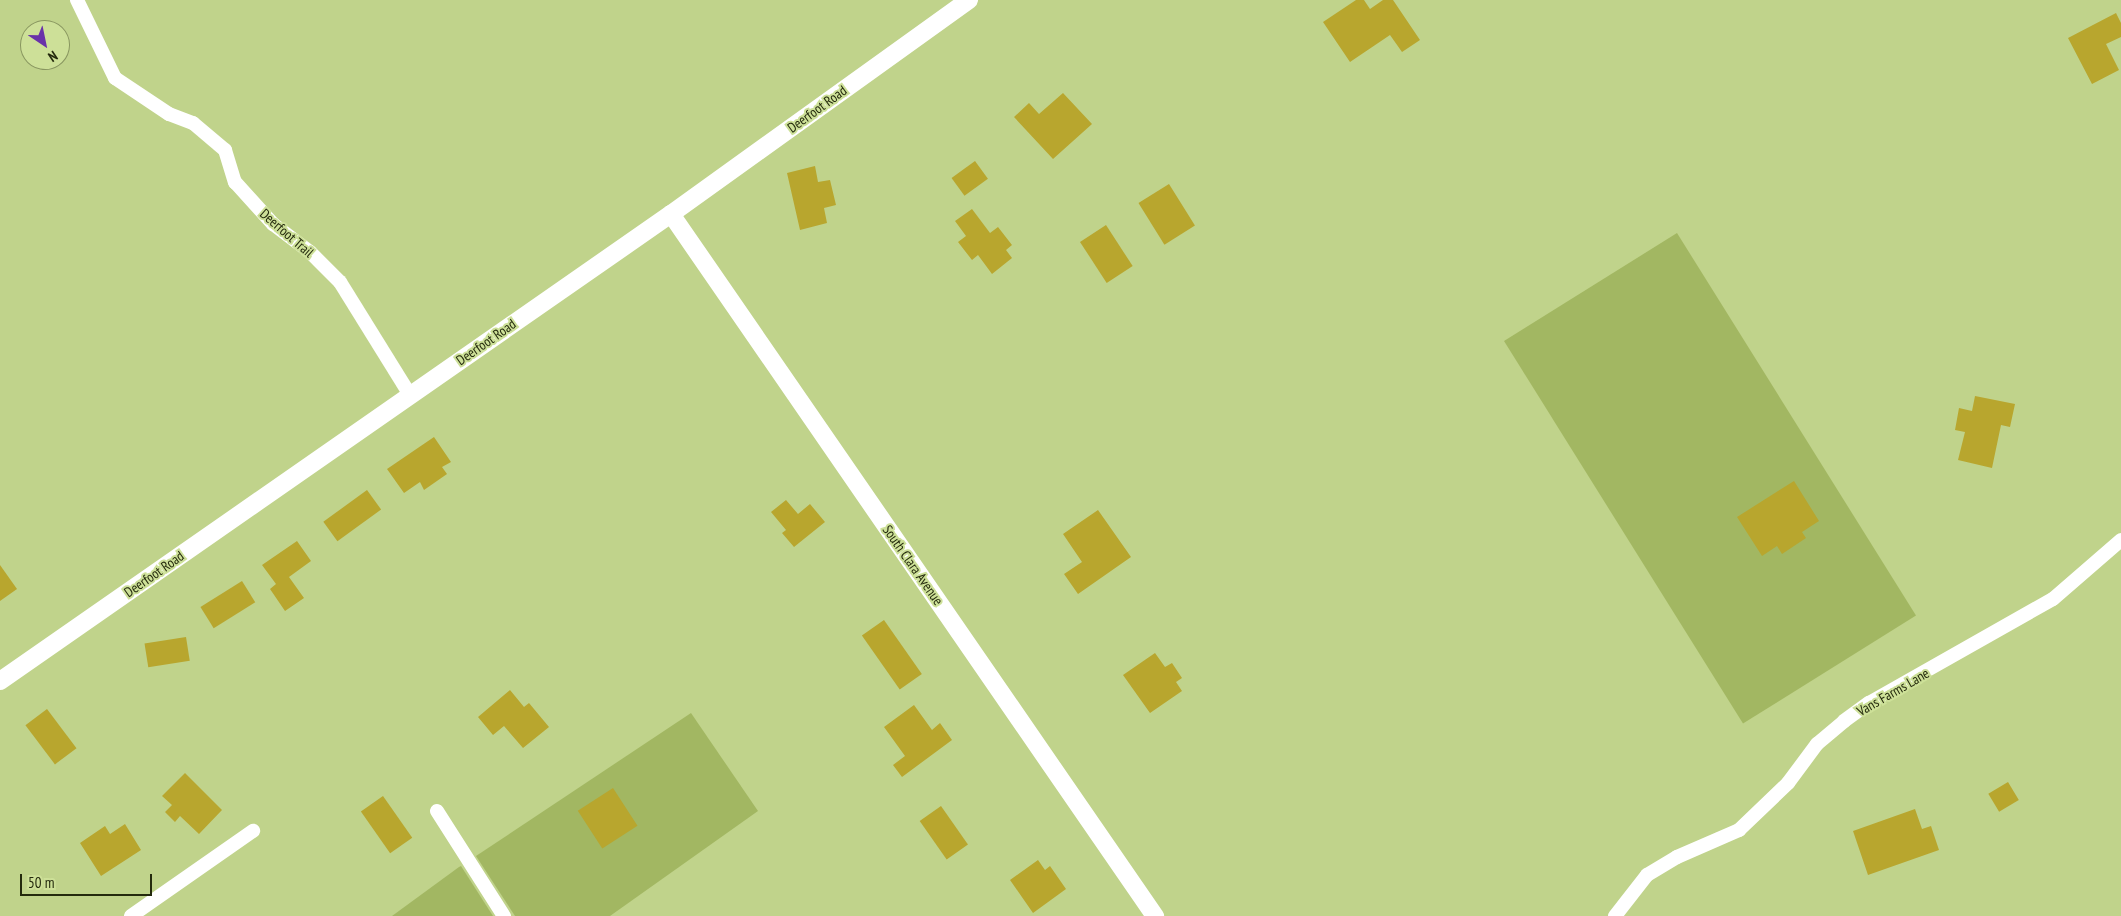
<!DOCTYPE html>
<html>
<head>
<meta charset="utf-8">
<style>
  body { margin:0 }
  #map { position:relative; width:2121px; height:916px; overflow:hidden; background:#c0d38b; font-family:"PT Sans Narrow",sans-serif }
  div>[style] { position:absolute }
  .green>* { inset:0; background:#a2b762; transform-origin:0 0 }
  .building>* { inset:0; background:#b8a62e; transform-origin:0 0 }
  .minor>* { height:14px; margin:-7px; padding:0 7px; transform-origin:7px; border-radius:7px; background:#fff }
  .tertiary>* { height:18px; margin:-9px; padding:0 9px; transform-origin:9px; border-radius:9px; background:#fff }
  span { translate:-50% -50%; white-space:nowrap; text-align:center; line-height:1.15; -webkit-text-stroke:4px #cde098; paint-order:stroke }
  .street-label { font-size:14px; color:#242a0d }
  .north { position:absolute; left:20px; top:20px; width:50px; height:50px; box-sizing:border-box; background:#cde098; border:1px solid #899760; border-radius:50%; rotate:146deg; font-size:14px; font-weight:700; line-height:20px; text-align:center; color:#242a0d }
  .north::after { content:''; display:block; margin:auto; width:18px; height:22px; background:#6932a9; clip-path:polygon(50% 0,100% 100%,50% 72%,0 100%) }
  .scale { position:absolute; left:20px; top:874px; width:132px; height:22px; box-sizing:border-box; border:2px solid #242a0d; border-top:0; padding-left:6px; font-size:15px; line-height:18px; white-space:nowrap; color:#242a0d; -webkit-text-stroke:4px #cde098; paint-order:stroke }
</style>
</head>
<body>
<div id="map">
  <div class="green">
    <i style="left:1677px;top:233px;width:451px;height:204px;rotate:58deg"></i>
    <i style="clip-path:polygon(691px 713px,758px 811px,610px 916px,515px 916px,476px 856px)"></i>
    <i style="clip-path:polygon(461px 866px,493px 916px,392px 916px,459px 867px)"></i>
  </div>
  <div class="building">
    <i style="clip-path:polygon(1356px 0,1364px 0,1370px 9px,1383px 0,1393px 0,1420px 40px,1402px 52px,1390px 35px,1350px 62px,1323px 22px)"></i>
    <i style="clip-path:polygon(2116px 13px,2121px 23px,2121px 37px,2106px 44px,2119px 70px,2092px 84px,2068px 38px)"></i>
    <i style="clip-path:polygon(1063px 93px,1092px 124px,1053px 159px,1014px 117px,1029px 103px,1039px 114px)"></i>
    <i style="left:975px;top:161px;width:22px;height:29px;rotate:54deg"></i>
    <i style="clip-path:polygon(815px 166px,818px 182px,830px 180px,836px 205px,824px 208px,827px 223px,800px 230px,787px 173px)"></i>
    <i style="left:1169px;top:184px;width:49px;height:36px;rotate:58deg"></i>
    <i style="clip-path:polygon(972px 209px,990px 233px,998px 227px,1012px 245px,1006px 250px,1012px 258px,992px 274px,978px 255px,972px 260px,958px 242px,966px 236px,955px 221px)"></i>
    <i style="left:1106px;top:225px;width:49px;height:31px;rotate:57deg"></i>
    <i style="clip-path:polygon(1975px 396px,2015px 404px,2010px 427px,2001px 425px,1992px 468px,1958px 460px,1965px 432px,1955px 430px,1959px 408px,1972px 411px)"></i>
    <i style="clip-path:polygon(434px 437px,451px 462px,442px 467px,447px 474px,424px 490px,420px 482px,404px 493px,387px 469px)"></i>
    <i style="clip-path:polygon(1794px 481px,1819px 521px,1802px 532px,1806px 538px,1782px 554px,1777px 546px,1762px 556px,1737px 517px)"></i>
    <i style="left:367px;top:490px;width:24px;height:54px;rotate:54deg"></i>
    <i style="clip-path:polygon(786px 500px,798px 514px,810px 504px,825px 522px,794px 547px,782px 533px,786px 530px,771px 512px)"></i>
    <i style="clip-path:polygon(1098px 510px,1131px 557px,1078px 594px,1064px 574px,1082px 562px,1063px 534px)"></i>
    <i style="clip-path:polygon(297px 541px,311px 561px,289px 577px,304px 598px,285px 611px,270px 589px,276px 584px,262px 565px)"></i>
    <i style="clip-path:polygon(0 565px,17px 589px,0 601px)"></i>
    <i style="left:242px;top:581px;width:25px;height:49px;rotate:58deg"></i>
    <i style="left:884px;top:620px;width:66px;height:27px;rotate:55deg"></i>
    <i style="left:186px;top:637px;width:24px;height:42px;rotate:81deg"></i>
    <i style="clip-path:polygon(1155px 653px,1165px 667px,1172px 663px,1182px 678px,1176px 682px,1182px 691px,1150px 713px,1123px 675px)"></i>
    <i style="clip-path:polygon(510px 690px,524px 707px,529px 703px,549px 727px,523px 748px,504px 726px,493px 735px,478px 717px)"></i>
    <i style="clip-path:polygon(914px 705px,932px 730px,940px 723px,952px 740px,902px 777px,893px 765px,905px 756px,884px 727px)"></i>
    <i style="left:47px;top:709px;width:49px;height:27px;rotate:53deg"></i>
    <i style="clip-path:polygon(185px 773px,222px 810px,199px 834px,180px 816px,175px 822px,165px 812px,172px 805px,162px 796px)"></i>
    <i style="left:2008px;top:782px;width:21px;height:23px;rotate:59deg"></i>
    <i style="left:613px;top:788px;width:45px;height:42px;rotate:57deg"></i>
    <i style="left:383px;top:796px;width:51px;height:27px;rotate:55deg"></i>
    <i style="left:941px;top:806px;width:47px;height:26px;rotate:55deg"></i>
    <i style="clip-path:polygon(1915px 809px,1922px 829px,1931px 826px,1939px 850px,1868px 875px,1853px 831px)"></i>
    <i style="clip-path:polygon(125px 824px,141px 850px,101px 876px,80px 843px,105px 826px,110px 834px)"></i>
    <i style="clip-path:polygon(1038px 860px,1045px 870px,1050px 866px,1066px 889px,1033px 913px,1010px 880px)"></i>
  </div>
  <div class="minor">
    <i style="left:77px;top:0;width:87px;rotate:64deg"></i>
    <i style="left:115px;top:78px;width:65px;rotate:33.7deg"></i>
    <i style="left:169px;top:114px;width:26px;rotate:21deg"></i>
    <i style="left:193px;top:123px;width:42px;rotate:40.2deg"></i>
    <i style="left:225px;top:150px;width:34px;rotate:73deg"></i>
    <i style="left:235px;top:182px;width:57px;rotate:47.9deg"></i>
    <i style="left:273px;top:224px;width:46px;rotate:37.1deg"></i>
    <i style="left:310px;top:252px;width:42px;rotate:45deg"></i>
    <i style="left:340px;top:282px;width:133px;rotate:58.2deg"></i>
    <i style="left:437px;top:811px;width:125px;rotate:57.5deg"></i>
    <i style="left:131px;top:916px;width:149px;rotate:-34.9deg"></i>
    <i style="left:1615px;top:916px;width:52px;rotate:-52deg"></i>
    <i style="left:1647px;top:875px;width:35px;rotate:-31deg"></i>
    <i style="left:1677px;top:857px;width:68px;rotate:-23.5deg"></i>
    <i style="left:1739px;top:830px;width:68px;rotate:-43.8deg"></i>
    <i style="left:1788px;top:783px;width:49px;rotate:-53.4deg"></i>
    <i style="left:1817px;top:744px;width:35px;rotate:-40deg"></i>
    <i style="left:1844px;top:721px;width:31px;rotate:-36deg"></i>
    <i style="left:1869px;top:703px;width:211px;rotate:-29.5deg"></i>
    <i style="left:2053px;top:599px;width:90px;rotate:-40.9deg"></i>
  </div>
  <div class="tertiary">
    <i style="left:671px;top:214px;width:853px;rotate:55.42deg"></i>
    <i style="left:0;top:681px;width:818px;rotate:-34.84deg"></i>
    <i style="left:671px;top:214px;width:367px;rotate:-35.7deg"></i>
  </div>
  <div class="street-label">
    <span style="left:817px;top:109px;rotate:-36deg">Deerfoot Road</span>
    <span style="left:287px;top:233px;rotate:41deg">Deerfoot Trail</span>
    <span style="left:486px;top:342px;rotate:-35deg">Deerfoot Road</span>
    <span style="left:913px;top:565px;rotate:55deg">South Clara Avenue</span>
    <span style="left:154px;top:574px;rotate:-35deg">Deerfoot Road</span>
    <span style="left:1893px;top:692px;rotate:-30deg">Vans Farms Lane</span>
  </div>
  <div class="north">N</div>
  <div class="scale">50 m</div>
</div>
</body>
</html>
